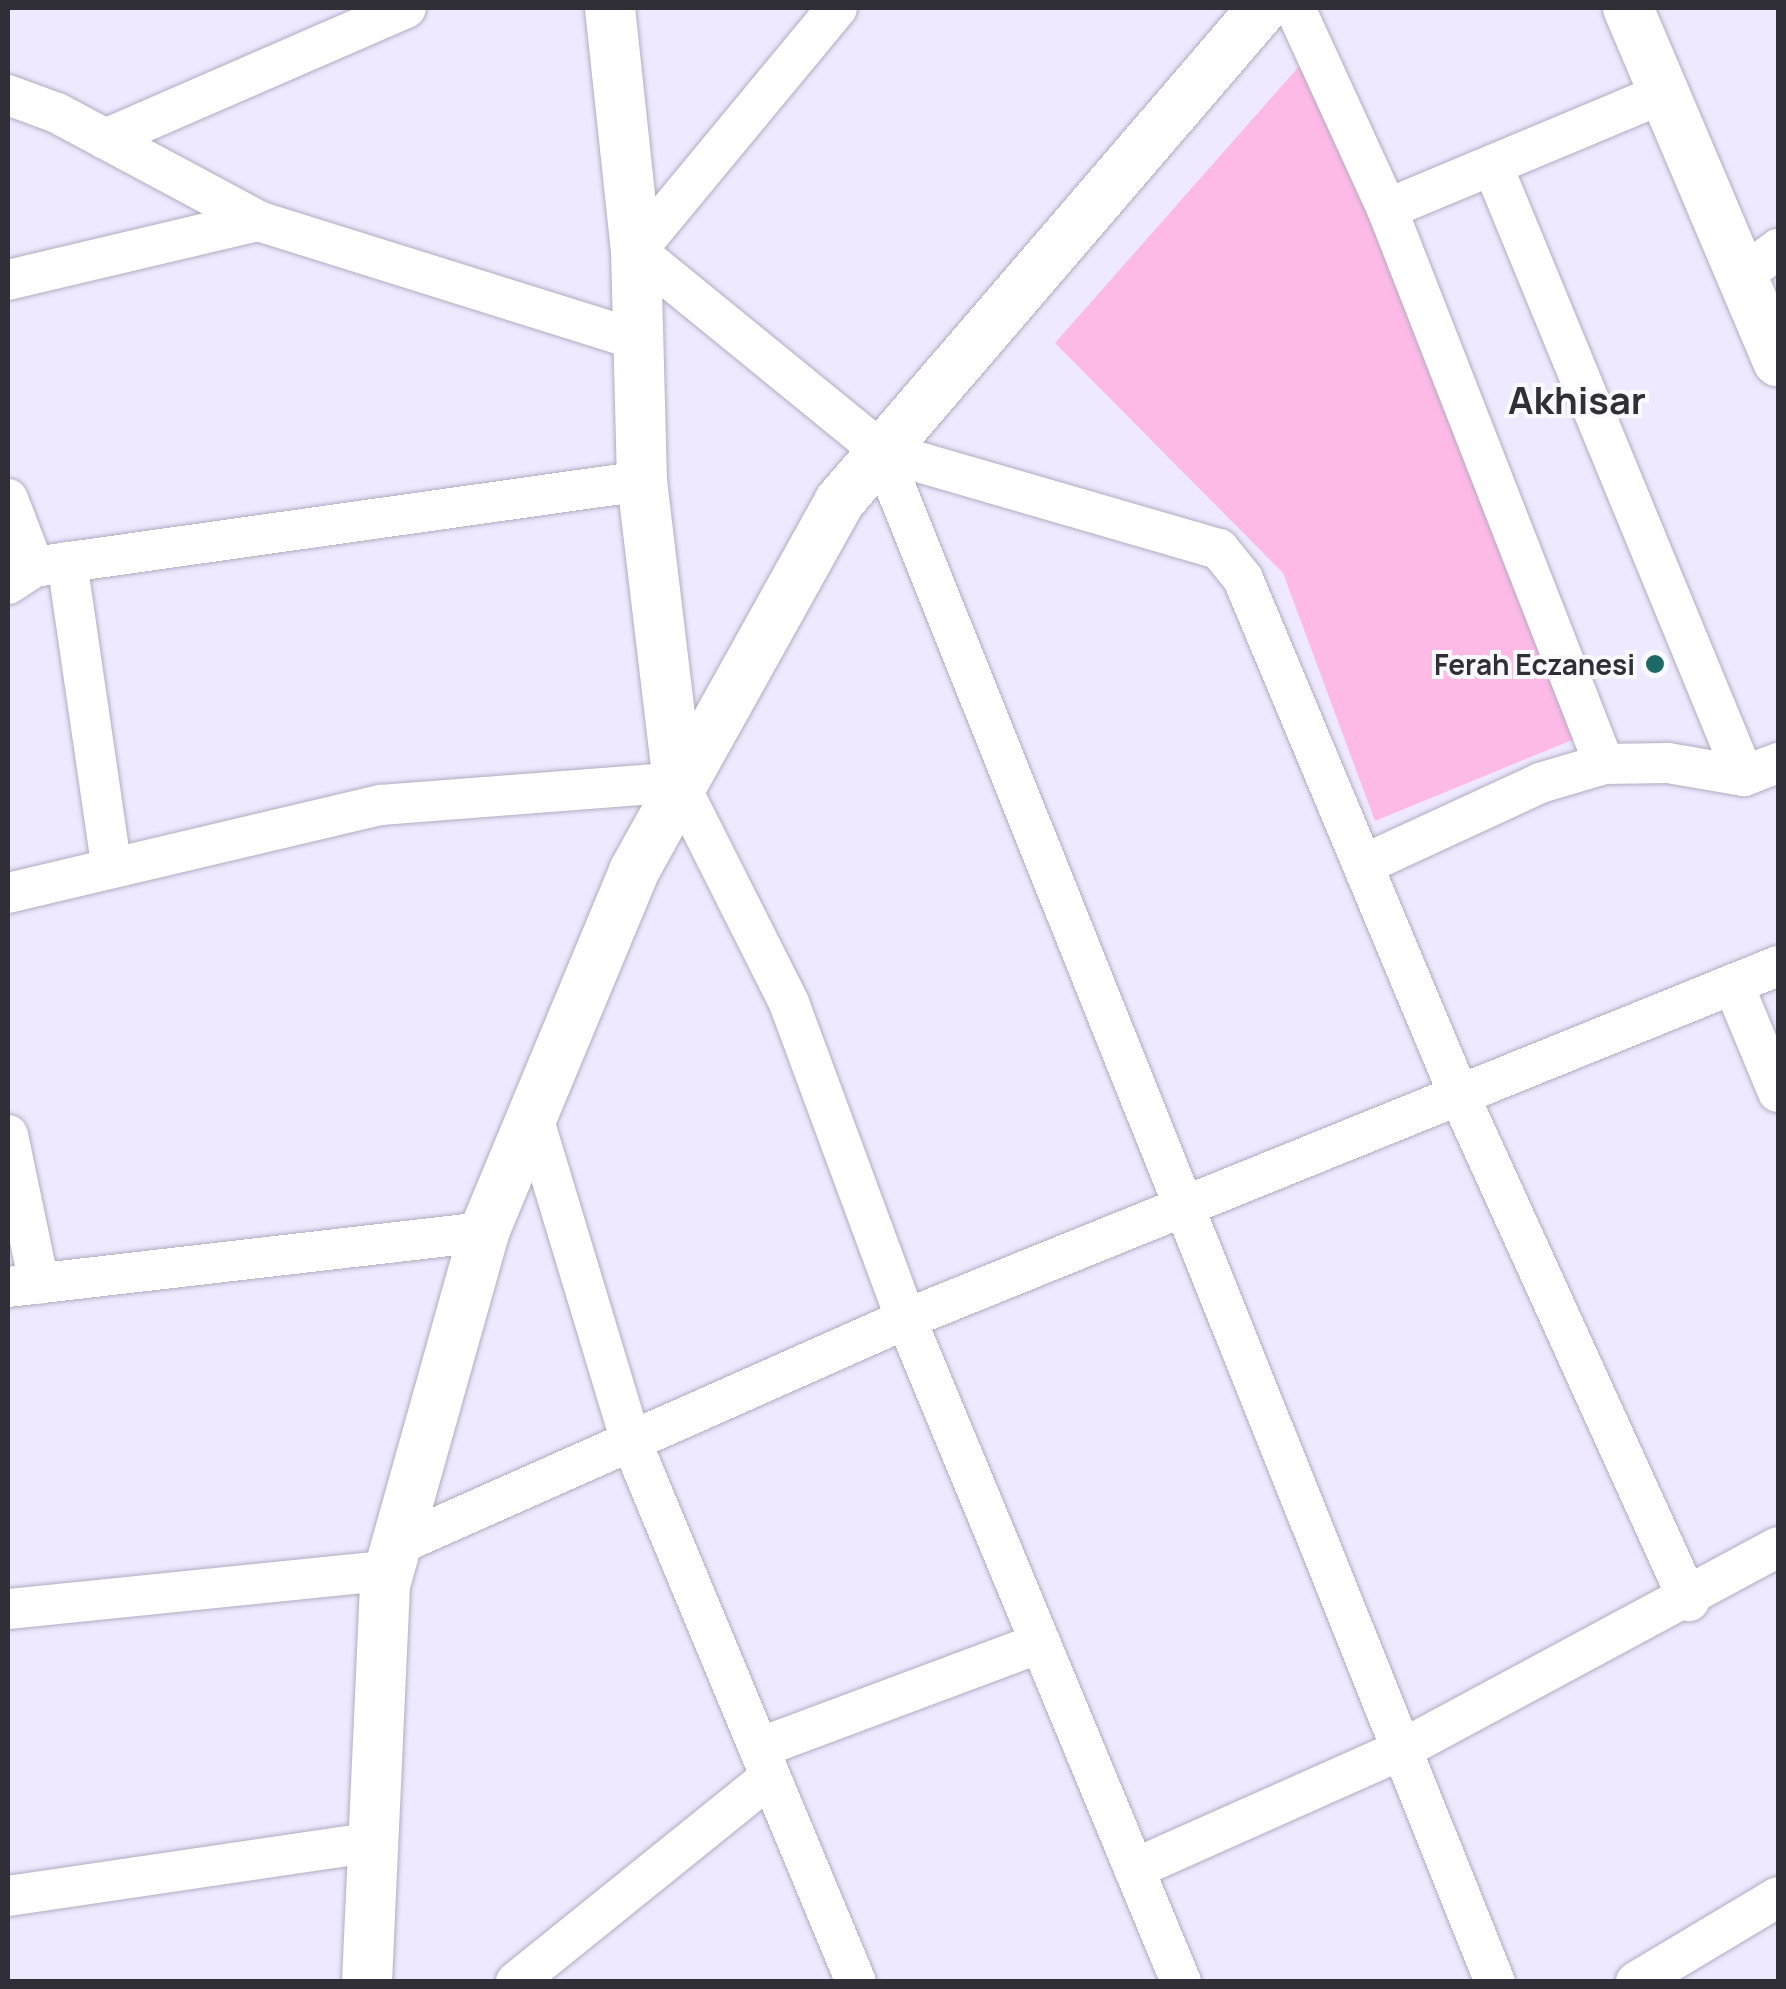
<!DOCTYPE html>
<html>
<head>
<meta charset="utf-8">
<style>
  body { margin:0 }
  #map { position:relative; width:1786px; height:1989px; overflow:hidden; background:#eee9fe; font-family:Manrope,sans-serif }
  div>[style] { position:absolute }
  .green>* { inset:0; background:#febae7 }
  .roads { filter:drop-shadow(0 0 2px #b1acc0) drop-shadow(0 0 2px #b1acc0) }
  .minor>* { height:40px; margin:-20px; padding:0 20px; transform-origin:20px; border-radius:20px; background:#fff }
  .tertiary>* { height:50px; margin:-25px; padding:0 25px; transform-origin:25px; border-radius:25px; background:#fff }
  .dots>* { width:28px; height:28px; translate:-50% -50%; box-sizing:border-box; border:5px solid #faf9fd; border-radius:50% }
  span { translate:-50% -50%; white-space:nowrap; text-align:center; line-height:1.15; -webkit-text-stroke:8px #faf9fd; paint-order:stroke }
  .poi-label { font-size:28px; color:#302e36; font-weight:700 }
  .right { translate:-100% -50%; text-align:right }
  .district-label { font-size:38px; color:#302e36; font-weight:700 }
  .frame { position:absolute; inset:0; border:10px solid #302e36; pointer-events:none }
</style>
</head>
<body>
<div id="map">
  <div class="green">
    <i style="clip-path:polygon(1309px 55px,1577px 738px,1375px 821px,1283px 573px,1055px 343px)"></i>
  </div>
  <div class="roads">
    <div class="minor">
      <i style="left:837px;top:8px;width:315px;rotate:129.6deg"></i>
      <i style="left:636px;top:251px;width:316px;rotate:39.2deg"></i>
      <i style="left:881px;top:451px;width:352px;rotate:16.2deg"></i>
      <i style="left:1219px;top:549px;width:38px;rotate:51deg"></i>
      <i style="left:1243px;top:579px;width:559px;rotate:67.29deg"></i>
      <i style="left:1459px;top:1095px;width:556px;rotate:65.56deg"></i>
      <i style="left:1295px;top:8px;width:221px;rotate:65.4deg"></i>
      <i style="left:1387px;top:209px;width:596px;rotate:68.64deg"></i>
      <i style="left:8px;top:95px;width:52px;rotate:20.2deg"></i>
      <i style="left:57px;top:113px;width:228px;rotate:28.2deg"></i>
      <i style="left:258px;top:221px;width:402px;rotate:17.4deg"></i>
      <i style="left:105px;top:139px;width:328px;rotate:-23.5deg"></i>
      <i style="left:1493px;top:167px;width:659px;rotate:67.6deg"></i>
      <i style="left:1387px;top:209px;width:303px;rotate:-22.7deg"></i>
      <i style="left:1743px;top:275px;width:44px;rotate:-36.6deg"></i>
      <i style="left:8px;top:280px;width:257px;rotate:-13.3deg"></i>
      <i style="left:881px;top:451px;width:1650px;rotate:68.15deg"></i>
      <i style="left:8px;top:499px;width:73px;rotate:69.1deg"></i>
      <i style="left:67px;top:562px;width:304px;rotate:81.7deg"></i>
      <i style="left:8px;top:584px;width:31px;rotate:-33deg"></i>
      <i style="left:34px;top:567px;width:614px;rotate:-8.05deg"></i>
      <i style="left:1365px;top:864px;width:193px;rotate:-24.8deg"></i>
      <i style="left:1540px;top:783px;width:67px;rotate:-16.5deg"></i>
      <i style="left:1604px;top:764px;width:64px;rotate:-0.9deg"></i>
      <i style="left:1668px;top:763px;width:77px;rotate:9.7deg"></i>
      <i style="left:1744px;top:776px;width:36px;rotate:-21deg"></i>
      <i style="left:8px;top:893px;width:383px;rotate:-13.3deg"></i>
      <i style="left:381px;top:805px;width:298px;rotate:-4.4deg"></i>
      <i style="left:678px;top:782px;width:247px;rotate:63.3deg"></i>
      <i style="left:789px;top:1003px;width:337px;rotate:69.7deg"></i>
      <i style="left:906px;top:1319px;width:718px;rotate:67.47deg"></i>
      <i style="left:1733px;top:984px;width:117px;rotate:67.4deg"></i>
      <i style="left:532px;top:1114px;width:342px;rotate:73.2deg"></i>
      <i style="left:631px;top:1441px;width:586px;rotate:67.42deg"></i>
      <i style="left:8px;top:1135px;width:152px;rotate:78.2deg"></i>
      <i style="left:8px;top:1287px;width:479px;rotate:-6.6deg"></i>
      <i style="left:395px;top:1546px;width:559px;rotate:-23.95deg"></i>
      <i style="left:906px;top:1319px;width:941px;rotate:-22.04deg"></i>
      <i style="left:8px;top:1609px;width:383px;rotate:-5.8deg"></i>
      <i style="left:759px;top:1748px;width:300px;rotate:-20.5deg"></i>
      <i style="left:1134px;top:1869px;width:292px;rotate:-24deg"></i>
      <i style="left:1401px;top:1750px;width:428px;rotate:-28.3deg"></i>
      <i style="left:8px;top:1896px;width:369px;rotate:-8.4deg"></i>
      <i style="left:516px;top:1982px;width:326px;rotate:-38.9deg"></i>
      <i style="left:1636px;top:1982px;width:165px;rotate:-30.9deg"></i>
    </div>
    <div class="tertiary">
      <i style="left:610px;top:8px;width:244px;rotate:83.9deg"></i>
      <i style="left:636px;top:251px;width:230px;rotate:88.5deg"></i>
      <i style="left:642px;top:481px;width:303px;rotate:83.2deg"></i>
      <i style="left:1628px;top:8px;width:384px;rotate:67deg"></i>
      <i style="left:367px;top:1982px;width:397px;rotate:-87.4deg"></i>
      <i style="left:385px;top:1585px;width:367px;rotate:-74.3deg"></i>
      <i style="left:484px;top:1232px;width:391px;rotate:-67.4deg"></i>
      <i style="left:634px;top:871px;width:422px;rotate:-60.9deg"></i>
      <i style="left:839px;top:502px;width:651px;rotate:-49.36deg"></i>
    </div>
  </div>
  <div class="dots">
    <i style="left:1655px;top:664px;background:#1c6966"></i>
  </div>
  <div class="poi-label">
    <span class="right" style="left:1635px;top:664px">Ferah Eczanesi</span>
  </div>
  <div class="district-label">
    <span style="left:1577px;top:400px">Akhisar</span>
  </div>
  <div class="frame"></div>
</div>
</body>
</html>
